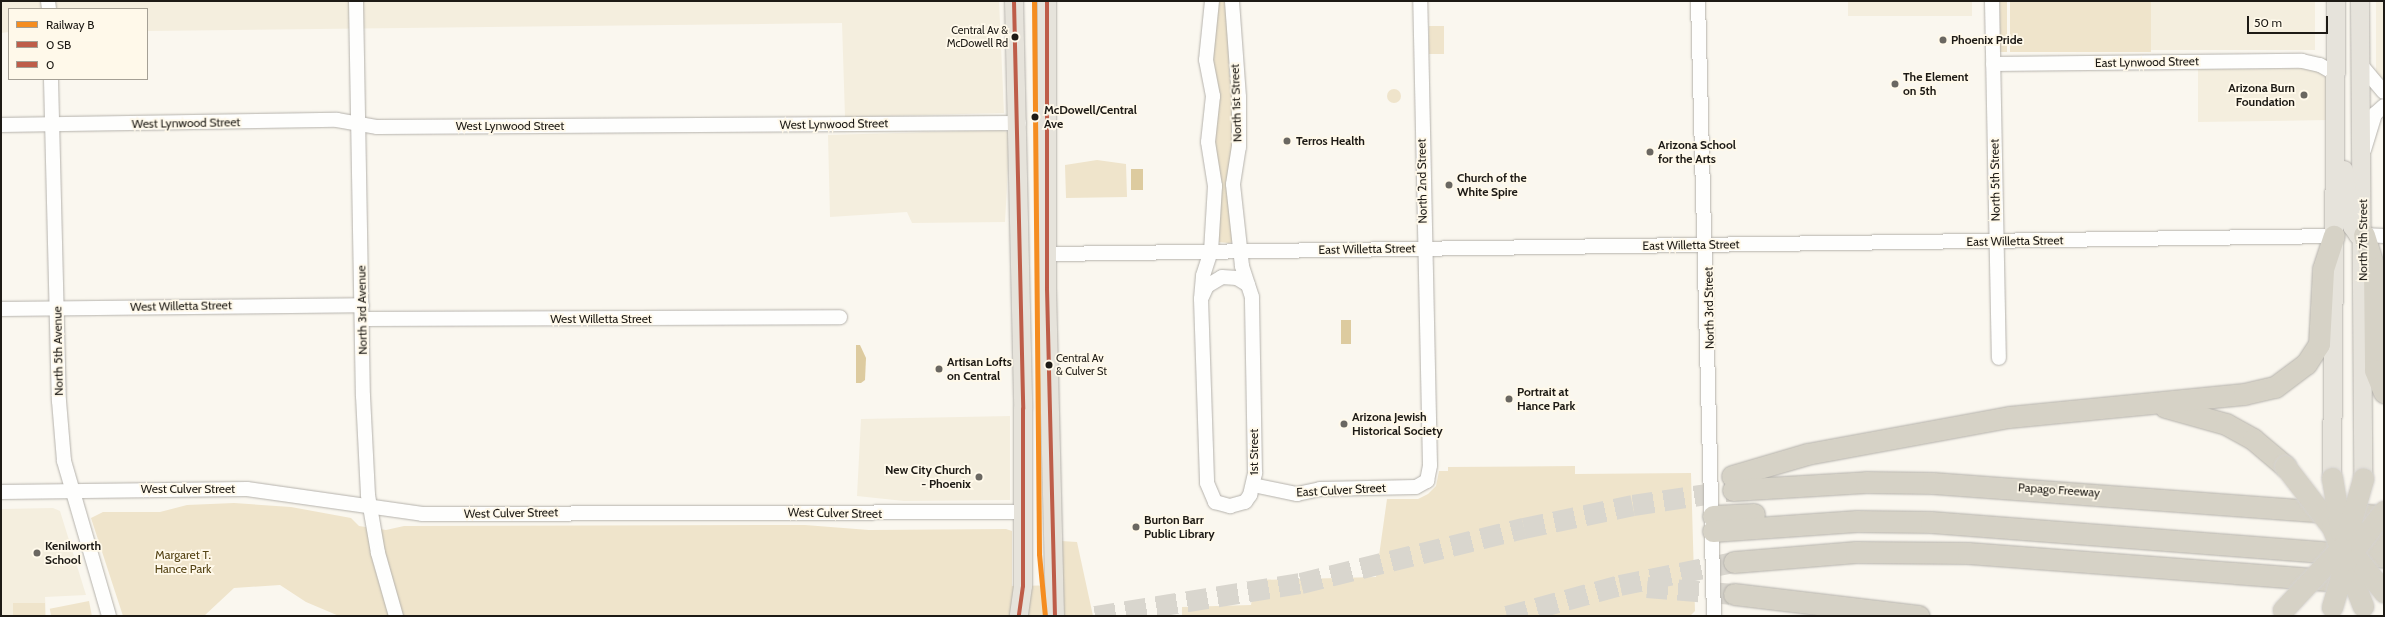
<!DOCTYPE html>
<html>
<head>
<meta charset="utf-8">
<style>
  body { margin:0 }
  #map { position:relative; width:2385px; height:617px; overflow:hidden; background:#faf7ef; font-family:Cabin,sans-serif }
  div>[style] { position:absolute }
  .built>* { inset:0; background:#f4eede; transform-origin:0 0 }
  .green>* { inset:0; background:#efe4cb; transform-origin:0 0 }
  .round { border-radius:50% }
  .water>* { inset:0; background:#ddcb9f; transform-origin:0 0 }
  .highway-tunnel>* { height:21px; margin-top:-10.5px; transform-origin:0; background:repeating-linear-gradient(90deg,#d9d6ce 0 21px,transparent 0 31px) }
  .roads { filter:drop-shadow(0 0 1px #b5b2ac) drop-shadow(0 0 1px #b5b2ac) }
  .minor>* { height:14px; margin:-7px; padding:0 7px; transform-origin:7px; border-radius:7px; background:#fefefd }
  .major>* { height:18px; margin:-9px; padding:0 9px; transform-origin:9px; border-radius:9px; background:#e6e3db }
  .highway>* { height:21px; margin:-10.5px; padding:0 10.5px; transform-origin:10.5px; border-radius:10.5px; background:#d6d2c6 }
  .bridges { filter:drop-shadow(0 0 1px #d5d2cf) drop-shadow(0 0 1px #d5d2cf) }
  .highway-bridge>* { height:21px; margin:-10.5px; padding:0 10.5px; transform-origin:10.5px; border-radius:10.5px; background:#d6d2c6 }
  .bus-1>* { height:4px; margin:-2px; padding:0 2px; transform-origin:2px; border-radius:2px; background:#be5d49 }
  .bus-2>* { height:4px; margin:-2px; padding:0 2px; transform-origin:2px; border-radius:2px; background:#be5d49 }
  .rail-1>* { height:5px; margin:-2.5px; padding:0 2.5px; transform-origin:2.5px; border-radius:2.5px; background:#f58d20 }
  .dots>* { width:11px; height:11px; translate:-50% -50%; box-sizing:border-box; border:2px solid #fff9ea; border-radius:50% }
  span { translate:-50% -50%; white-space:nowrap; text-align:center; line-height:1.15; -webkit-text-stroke:3.5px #fff9ea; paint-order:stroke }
  .bus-label { font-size:11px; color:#1d1a15 }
  .right { translate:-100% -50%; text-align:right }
  .left { translate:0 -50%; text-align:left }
  .poi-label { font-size:12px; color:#1d1a15; font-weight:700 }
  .street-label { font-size:12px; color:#1d1a15 }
  .stop-label { font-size:12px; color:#1d1a15; font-weight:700 }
  .park-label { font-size:12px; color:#564415 }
  .frame { position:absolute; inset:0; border:2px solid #1d1a15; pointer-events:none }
  .legend { position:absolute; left:8px; top:8px; width:140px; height:72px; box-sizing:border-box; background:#fff9ea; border:1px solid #a5a095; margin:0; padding:5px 7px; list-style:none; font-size:12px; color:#1d1a15 }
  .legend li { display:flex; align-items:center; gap:8px; height:20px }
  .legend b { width:20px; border:1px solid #a5a095 }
  .scale { position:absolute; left:2247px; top:16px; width:81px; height:18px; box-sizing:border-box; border:2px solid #1d1a15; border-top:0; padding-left:5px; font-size:12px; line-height:14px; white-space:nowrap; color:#1d1a15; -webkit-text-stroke:3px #fff9ea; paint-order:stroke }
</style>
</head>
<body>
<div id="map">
  <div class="built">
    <i style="clip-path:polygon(1px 1px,999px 1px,1004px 113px,845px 117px,842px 23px,147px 31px,147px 9px,9px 9px,9px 32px,1px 33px)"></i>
    <i style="left:1848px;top:1px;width:124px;height:15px"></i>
    <i style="left:2151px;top:1px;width:164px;height:49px"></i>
    <i style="left:2376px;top:1px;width:8px;height:80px"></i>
    <i style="clip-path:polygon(2316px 68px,2327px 75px,2329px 120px,2198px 122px,2198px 69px)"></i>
    <i style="clip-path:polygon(1002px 130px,1010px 133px,1005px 222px,912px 223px,907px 212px,830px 217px,828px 135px)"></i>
    <i style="clip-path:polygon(1010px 416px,1010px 500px,904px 501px,857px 496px,861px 419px)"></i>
    <i style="clip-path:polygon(53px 508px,60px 511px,86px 595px,45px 597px,46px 616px,1px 616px,1px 509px)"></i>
  </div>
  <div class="green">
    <i style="clip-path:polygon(1215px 1px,1228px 1px,1229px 73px,1235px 90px,1233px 242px,1229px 243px,1217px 242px,1210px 53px)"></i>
    <i style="left:2000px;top:1px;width:7px;height:51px"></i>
    <i style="left:2010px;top:1px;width:141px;height:51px"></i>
    <i style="left:1429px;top:26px;width:15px;height:28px"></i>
    <i class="round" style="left:1387px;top:89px;width:14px;height:14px"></i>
    <i style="clip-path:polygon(1097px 160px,1126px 164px,1127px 197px,1066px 198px,1065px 165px)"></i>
    <i style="clip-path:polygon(1575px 466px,1575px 474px,1691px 473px,1695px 611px,1690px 616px,1182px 616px,1182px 607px,1251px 605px,1255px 580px,1376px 577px,1387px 499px,1418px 499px,1428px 494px,1436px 486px,1439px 471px,1448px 471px,1448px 467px)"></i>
    <i style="clip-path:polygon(234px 503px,291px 507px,351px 518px,359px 526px,386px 530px,404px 526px,805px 525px,869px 530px,1006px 529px,1012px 531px,1012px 586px,1062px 585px,1061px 541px,1077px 542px,1093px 616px,339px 616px,306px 602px,280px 585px,234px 588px,204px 616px,123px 616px,91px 518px,103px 512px,160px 512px,187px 505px)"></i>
    <i style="left:89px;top:601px;width:15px;height:40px;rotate:79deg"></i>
    <i style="left:45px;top:603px;width:13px;height:32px;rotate:90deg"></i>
  </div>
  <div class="water">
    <i style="left:1131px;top:169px;width:12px;height:21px"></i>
    <i style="left:1341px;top:320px;width:10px;height:24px"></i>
    <i style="clip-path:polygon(856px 345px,860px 345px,866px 358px,865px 380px,861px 383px,856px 383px)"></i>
  </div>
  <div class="highway-tunnel">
    <i style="left:1647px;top:587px;width:87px;rotate:4.6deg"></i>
    <i style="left:1095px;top:616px;width:209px;rotate:-9.1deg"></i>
    <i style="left:1301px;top:583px;width:230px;rotate:-13.9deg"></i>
    <i style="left:1524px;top:528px;width:111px;rotate:-11.9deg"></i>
    <i style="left:1633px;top:505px;width:101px;rotate:-8.5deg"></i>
    <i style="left:1507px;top:616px;width:117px;rotate:-15.3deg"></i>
    <i style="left:1620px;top:585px;width:116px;rotate:-11.4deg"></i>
  </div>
  <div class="roads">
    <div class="minor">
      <i style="left:48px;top:1px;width:8px;rotate:83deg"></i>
      <i style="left:356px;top:1px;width:395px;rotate:89deg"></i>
      <i style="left:363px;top:396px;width:99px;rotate:87.1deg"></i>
      <i style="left:368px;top:495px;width:59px;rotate:80.2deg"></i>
      <i style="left:378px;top:553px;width:66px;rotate:74.1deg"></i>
      <i style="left:1212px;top:1px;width:59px;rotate:95.8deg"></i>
      <i style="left:1206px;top:60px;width:37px;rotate:79deg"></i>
      <i style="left:1213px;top:96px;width:46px;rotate:96.2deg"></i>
      <i style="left:1208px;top:142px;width:45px;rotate:81deg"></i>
      <i style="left:1215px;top:186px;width:65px;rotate:93.5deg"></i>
      <i style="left:1211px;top:251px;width:26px;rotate:108deg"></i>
      <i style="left:1203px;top:276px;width:23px;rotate:95deg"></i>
      <i style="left:1201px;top:299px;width:184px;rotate:88.1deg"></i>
      <i style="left:1207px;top:483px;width:21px;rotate:67deg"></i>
      <i style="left:1215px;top:502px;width:16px;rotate:15deg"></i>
      <i style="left:1230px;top:506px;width:16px;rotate:-15deg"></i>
      <i style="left:1245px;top:502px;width:9px;rotate:-54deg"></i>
      <i style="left:1250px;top:495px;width:23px;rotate:-77deg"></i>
      <i style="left:1255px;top:473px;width:176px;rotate:-91deg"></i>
      <i style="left:1252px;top:297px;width:33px;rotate:-108deg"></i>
      <i style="left:1242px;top:266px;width:82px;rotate:-96.3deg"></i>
      <i style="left:1233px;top:184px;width:37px;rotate:-81deg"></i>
      <i style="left:1239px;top:147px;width:50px;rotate:-90deg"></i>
      <i style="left:1239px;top:97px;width:96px;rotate:-94.2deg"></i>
      <i style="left:1698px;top:1px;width:615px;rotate:88.51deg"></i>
      <i style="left:1992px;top:1px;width:357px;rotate:88.9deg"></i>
      <i style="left:1993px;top:64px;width:309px;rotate:-0.6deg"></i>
      <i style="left:2302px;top:61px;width:18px;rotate:13deg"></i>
      <i style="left:2320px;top:65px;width:20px;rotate:30deg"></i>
      <i style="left:2361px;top:65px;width:35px;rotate:50deg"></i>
      <i style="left:51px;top:79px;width:322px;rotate:88.6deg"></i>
      <i style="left:59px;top:401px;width:60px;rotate:85.2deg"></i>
      <i style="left:64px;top:461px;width:161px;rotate:73.8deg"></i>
      <i style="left:1px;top:125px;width:336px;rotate:-0.9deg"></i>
      <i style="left:337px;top:120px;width:41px;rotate:9.9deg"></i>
      <i style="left:377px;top:127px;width:642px;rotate:-0.36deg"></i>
      <i style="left:2364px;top:150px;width:38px;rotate:-73deg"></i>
      <i style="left:2375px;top:114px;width:12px;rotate:-42deg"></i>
      <i style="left:2364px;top:235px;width:20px;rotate:3deg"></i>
      <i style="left:1049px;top:254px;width:1285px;rotate:-0.8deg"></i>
      <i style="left:1202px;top:297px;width:12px;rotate:-66deg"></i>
      <i style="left:1207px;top:286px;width:17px;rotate:-31deg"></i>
      <i style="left:1222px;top:277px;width:15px;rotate:4deg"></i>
      <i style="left:1237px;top:278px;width:13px;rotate:32deg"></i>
      <i style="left:1px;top:309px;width:361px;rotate:-0.6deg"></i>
      <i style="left:362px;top:319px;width:478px;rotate:-0.2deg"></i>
      <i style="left:1253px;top:485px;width:45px;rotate:11.6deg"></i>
      <i style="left:1297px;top:494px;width:24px;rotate:-12deg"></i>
      <i style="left:1320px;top:489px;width:96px;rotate:-1.2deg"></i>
      <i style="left:1416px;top:487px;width:13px;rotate:-29deg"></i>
      <i style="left:1427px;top:481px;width:16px;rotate:-79deg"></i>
      <i style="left:1430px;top:465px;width:464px;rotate:-91.2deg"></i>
      <i style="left:1px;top:492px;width:246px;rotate:-0.7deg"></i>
      <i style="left:247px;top:489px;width:177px;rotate:8.1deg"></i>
      <i style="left:422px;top:514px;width:600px;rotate:-0.19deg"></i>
    </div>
    <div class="major">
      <i style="left:1014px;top:1px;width:408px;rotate:88.7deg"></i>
      <i style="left:1023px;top:409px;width:177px;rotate:90deg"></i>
      <i style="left:1023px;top:586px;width:30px;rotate:98deg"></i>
      <i style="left:1047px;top:1px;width:288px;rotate:90deg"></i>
      <i style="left:1047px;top:289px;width:327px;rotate:88.6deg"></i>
      <i style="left:2360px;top:1px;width:478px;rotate:89.6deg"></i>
      <i style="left:2344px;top:170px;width:57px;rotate:81.9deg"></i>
      <i style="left:2352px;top:226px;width:11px;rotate:56deg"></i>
      <i style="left:2358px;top:235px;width:6px"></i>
      <i style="left:2332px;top:478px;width:477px;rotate:-89.5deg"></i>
    </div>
    <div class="highway">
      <i style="left:2364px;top:235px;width:34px;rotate:73deg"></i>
      <i style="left:2374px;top:268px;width:102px;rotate:89.4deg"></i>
      <i style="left:2375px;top:370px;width:24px;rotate:68deg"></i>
      <i style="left:2165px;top:407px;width:63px;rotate:15.6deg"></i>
      <i style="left:2226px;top:424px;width:31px;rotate:29deg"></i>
      <i style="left:2253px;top:439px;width:42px;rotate:40.2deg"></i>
      <i style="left:1732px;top:476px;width:78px;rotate:-16.3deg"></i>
      <i style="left:1807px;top:454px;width:205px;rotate:-10.4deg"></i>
      <i style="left:2009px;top:417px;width:236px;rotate:-5.6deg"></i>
      <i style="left:2244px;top:394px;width:32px;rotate:-13deg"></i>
      <i style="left:2275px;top:387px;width:39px;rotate:-37deg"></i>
      <i style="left:2306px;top:364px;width:24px;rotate:-57deg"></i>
      <i style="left:2319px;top:344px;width:75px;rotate:-86.9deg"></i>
      <i style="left:2323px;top:269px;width:35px;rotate:-72deg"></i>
      <i style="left:1733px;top:490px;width:133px;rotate:-3.4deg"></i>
      <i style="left:1866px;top:482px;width:67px;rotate:0.9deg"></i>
      <i style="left:1933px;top:483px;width:452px;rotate:4.2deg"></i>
      <i style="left:1713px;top:516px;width:41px;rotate:-2.8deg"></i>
      <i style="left:1713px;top:531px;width:144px;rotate:-4deg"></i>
      <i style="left:1857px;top:521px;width:74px;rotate:0.8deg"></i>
      <i style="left:1931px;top:522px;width:454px;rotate:4.4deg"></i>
      <i style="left:2347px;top:540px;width:37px;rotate:3deg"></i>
      <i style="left:1734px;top:562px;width:122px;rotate:-4.7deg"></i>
      <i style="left:1856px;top:552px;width:112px;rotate:0.5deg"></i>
      <i style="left:1968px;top:553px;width:390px;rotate:4.3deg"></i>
      <i style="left:1734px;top:594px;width:186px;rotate:6.8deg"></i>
    </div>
  </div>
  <div class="bridges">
    <div class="highway-bridge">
      <i style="left:2285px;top:466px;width:77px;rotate:52.4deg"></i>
      <i style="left:2332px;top:527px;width:85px;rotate:68.6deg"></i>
      <i style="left:2332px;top:478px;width:56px;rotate:80.7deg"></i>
      <i style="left:2345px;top:542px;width:66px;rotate:-74.1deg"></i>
      <i style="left:2351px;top:551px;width:53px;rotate:51.2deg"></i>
      <i style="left:2332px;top:607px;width:49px;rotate:-73.4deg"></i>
      <i style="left:2346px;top:560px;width:62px;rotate:-52.2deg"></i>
      <i style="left:2283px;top:610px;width:85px;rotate:-46.9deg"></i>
    </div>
  </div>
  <div class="bus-1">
    <i style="left:1014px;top:1px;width:408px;rotate:88.7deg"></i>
    <i style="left:1023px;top:409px;width:177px;rotate:90deg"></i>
    <i style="left:1023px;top:586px;width:30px;rotate:98deg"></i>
  </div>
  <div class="bus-2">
    <i style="left:1047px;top:1px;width:288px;rotate:90deg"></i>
    <i style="left:1047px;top:289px;width:327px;rotate:88.6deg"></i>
  </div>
  <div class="rail-1">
    <i style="left:1034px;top:1px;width:553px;rotate:89.48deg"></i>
    <i style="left:1039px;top:554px;width:62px;rotate:84.5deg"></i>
  </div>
  <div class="dots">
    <i style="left:1015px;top:37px;background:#1d1a15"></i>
    <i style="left:1943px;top:40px;background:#6a6761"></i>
    <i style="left:1895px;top:84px;background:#6a6761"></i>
    <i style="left:2304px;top:95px;background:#6a6761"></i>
    <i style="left:1035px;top:117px;background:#1d1a15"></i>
    <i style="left:1287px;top:141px;background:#6a6761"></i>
    <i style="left:1650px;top:152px;background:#6a6761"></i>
    <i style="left:1449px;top:185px;background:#6a6761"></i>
    <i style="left:1049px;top:365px;background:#1d1a15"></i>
    <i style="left:939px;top:369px;background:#6a6761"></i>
    <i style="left:1509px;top:399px;background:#6a6761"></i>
    <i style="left:1344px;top:424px;background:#6a6761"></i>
    <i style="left:979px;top:477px;background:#6a6761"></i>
    <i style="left:1136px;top:527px;background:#6a6761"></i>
    <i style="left:37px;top:553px;background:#6a6761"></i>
  </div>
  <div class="bus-label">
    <span class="right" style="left:1008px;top:37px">Central Av &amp;<br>McDowell Rd</span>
    <span class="left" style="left:1056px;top:365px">Central Av<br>&amp; Culver St</span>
  </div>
  <div class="poi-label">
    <span class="left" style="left:1951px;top:40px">Phoenix Pride</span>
    <span class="left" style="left:1903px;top:84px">The Element<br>on 5th</span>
    <span class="right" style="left:2295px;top:95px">Arizona Burn<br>Foundation</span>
    <span class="left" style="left:1296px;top:141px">Terros Health</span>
    <span class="left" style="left:1658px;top:152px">Arizona School<br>for the Arts</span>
    <span class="left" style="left:1457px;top:185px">Church of the<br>White Spire</span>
    <span class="left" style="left:947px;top:369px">Artisan Lofts<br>on Central</span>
    <span class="left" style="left:1517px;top:399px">Portrait at<br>Hance Park</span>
    <span class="left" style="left:1352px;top:424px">Arizona Jewish<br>Historical Society</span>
    <span class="right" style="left:971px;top:477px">New City Church<br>- Phoenix</span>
    <span class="left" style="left:1144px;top:527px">Burton Barr<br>Public Library</span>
    <span class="left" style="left:45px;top:553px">Kenilworth<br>School</span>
  </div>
  <div class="street-label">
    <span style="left:2147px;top:62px;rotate:-1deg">East Lynwood Street</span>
    <span style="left:1236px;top:103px;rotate:-92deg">North 1st Street</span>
    <span style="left:186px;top:123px;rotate:-1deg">West Lynwood Street</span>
    <span style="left:834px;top:124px;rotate:-1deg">West Lynwood Street</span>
    <span style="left:510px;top:126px">West Lynwood Street</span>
    <span style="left:1995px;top:180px;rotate:-91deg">North 5th Street</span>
    <span style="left:1422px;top:181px;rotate:-91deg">North 2nd Street</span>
    <span style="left:2363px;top:240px;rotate:-90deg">North 7th Street</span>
    <span style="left:2015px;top:241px;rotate:-1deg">East Willetta Street</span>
    <span style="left:1691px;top:245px;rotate:-1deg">East Willetta Street</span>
    <span style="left:1367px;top:249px;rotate:-1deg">East Willetta Street</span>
    <span style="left:181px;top:306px;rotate:-1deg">West Willetta Street</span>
    <span style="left:1709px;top:308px;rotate:-91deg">North 3rd Street</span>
    <span style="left:362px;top:310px;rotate:-91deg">North 3rd Avenue</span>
    <span style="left:601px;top:319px">West Willetta Street</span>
    <span style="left:58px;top:351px;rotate:-91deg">North 5th Avenue</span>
    <span style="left:1254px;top:452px;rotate:-90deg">1st Street</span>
    <span style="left:188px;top:489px">West Culver Street</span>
    <span style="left:1341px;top:490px;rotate:-3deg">East Culver Street</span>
    <span style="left:2059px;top:490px;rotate:4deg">Papago Freeway</span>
    <span style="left:511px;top:513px;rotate:-1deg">West Culver Street</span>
    <span style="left:835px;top:513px;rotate:1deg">West Culver Street</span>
  </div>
  <div class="stop-label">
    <span class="left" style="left:1044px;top:117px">McDowell/Central<br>Ave</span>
  </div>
  <div class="park-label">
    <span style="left:183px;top:562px">Margaret T.<br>Hance Park</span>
  </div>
  <div class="frame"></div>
  <ul class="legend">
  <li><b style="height:5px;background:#f58d20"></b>Railway B</li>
  <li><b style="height:5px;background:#be5d49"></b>0 SB</li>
  <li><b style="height:5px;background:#be5d49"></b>0</li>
  </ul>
  <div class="scale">50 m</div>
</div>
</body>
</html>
